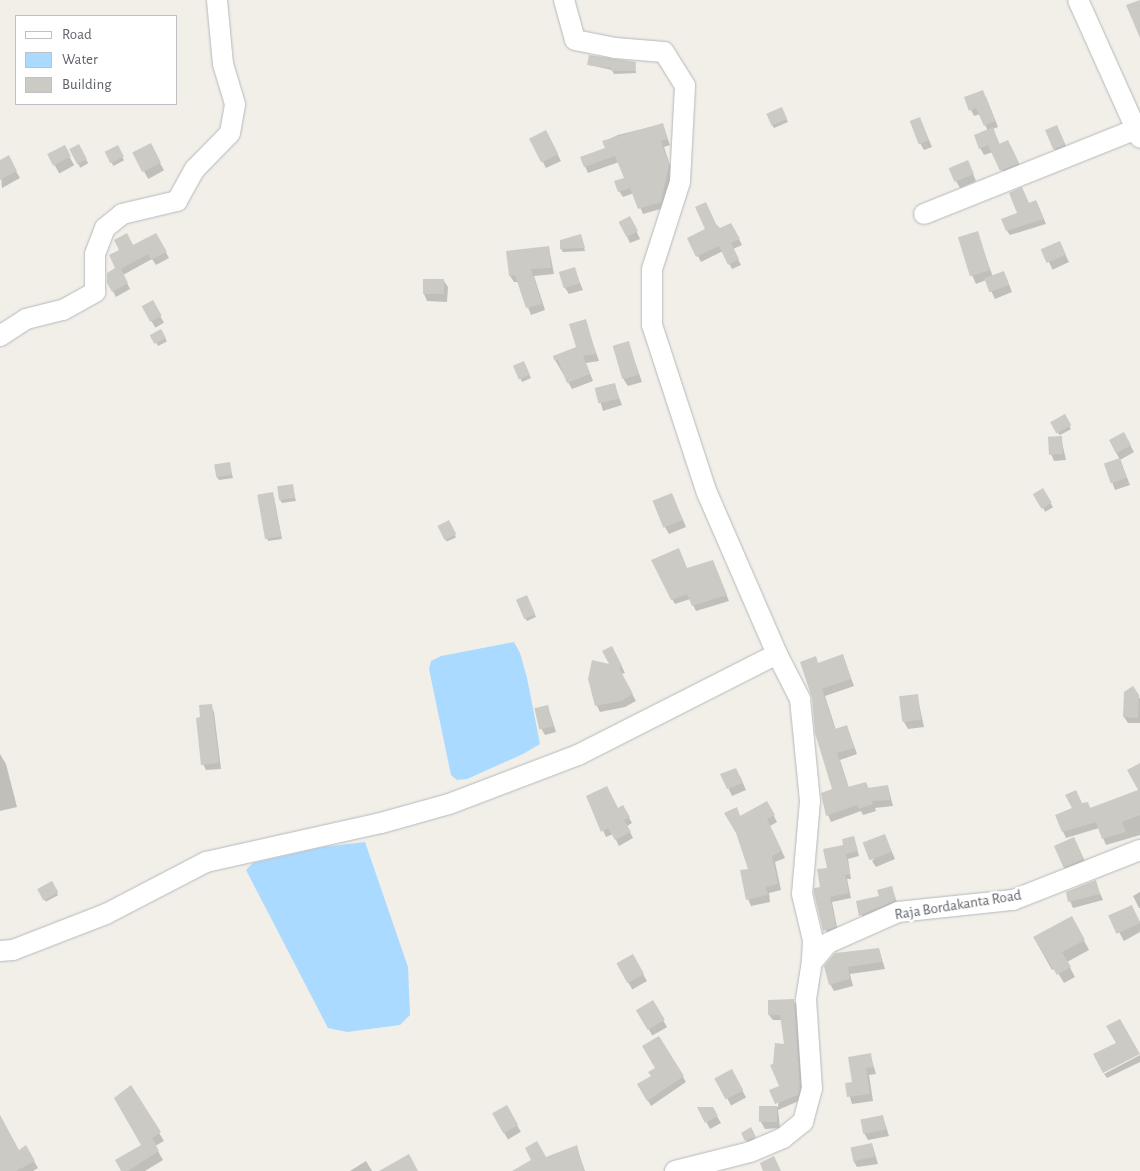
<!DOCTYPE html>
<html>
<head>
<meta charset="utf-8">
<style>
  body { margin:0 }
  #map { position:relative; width:1140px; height:1171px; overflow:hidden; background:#f1efe8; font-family:"Alegreya Sans",sans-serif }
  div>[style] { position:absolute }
  .water>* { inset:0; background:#aadaff }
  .shadow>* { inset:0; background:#0003; transform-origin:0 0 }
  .building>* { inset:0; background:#cccac5; transform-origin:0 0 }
  .roads { filter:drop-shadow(0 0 1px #b5b8bc) drop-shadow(0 0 1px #b5b8bc) }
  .minor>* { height:20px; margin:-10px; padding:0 10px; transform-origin:10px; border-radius:10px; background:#fff }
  span { translate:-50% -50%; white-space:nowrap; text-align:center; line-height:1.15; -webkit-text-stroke:5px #fff; paint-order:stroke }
  .street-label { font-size:15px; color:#5f6368 }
  .legend { position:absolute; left:15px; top:15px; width:162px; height:90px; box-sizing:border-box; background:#fff; border:1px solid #bfc1c3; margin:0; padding:6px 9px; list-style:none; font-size:15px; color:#5f6368 }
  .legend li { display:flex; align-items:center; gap:10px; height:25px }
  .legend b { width:25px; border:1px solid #bfc1c3 }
</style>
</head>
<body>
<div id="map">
  <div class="water">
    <i style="clip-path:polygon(514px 642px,520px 653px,527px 678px,540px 744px,523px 754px,467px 779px,457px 780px,451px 775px,429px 669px,431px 661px,441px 656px)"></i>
    <i style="clip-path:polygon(365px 842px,408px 967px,410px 1015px,400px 1025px,347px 1032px,328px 1028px,246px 870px,253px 863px,323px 847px)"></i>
  </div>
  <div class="shadow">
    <i style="clip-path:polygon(635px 63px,636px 73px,614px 74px,612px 70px,589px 65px)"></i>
    <i style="clip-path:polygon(986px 97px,998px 127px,993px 129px,1000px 145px,1012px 149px,1022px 170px,1006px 177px,993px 152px,984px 155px,980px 148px,988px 131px,980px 114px,974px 116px,965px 98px)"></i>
    <i style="clip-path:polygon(783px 111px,788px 122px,774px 128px,772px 125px)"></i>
    <i style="clip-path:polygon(662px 124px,670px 145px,664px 147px,672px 171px,671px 186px,664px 208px,643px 214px,634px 193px,623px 197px,619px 191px,626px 179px,619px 162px,588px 173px,581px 157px,606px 149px,603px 142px,618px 135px)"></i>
    <i style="clip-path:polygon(923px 126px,932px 147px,924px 150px,920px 143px)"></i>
    <i style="clip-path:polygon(1057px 126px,1068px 151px,1058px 155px,1054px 148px)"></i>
    <i style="clip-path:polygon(549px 138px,561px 161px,546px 168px,531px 139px)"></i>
    <i style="left:78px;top:145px;width:21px;height:9px;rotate:61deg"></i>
    <i style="left:150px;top:145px;width:29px;height:18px;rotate:61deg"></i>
    <i style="left:64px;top:147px;width:21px;height:17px;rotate:61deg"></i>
    <i style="left:117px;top:147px;width:15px;height:12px;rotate:62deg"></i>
    <i style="clip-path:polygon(8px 157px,20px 178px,2px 188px,0 161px)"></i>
    <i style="clip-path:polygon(971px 169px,976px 181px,960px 188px,956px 181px)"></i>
    <i style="clip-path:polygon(1036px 201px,1046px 224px,1010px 235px,1007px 231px,1018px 214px)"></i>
    <i style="clip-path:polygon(620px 222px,633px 224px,640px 239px,630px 243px)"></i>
    <i style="clip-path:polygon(716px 226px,720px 230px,734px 229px,742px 245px,733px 249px,741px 265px,732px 269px,723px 251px,701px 262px,689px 239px)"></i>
    <i style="clip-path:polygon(977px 233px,993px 277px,1007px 279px,1012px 292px,995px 299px,986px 280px,976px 284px,967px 264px)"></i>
    <i style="clip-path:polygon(156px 234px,169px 258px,156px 265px,152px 259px,123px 275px,130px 289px,116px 297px,108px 282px,133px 246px)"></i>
    <i style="clip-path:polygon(582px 239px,585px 251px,563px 252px,561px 249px)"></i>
    <i style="left:1060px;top:243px;width:21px;height:18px;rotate:65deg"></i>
    <i style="clip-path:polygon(549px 248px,554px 274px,534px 276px,545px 310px,531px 315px,518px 282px,514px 282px,510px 276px)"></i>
    <i style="clip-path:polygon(574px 269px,583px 290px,569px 294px,565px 288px)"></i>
    <i style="clip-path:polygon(424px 280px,444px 281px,448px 287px,447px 302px,427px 301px,424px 294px)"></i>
    <i style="left:152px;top:302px;width:24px;height:10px;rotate:60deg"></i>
    <i style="clip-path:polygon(585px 321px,599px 361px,586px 363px,593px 381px,572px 389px,555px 360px,578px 347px)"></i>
    <i style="left:161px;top:330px;width:13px;height:10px;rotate:63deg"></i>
    <i style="clip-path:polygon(628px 342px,642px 382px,628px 386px,624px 380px)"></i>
    <i style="clip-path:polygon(525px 365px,531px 378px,522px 382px,515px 366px)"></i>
    <i style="clip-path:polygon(614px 384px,622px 405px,603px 411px,596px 388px)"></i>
    <i style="left:1064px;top:416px;width:15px;height:13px;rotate:62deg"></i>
    <i style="clip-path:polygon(1124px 434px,1134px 452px,1120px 460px,1130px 485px,1115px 490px,1105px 464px,1120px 460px,1110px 441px)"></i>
    <i style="clip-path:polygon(1061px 438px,1066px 460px,1054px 461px,1051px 454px)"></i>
    <i style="clip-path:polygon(229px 463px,233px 478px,219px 480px,217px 477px)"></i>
    <i style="clip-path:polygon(292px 486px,296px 501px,282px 503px,280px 500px)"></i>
    <i style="left:1043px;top:490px;width:20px;height:9px;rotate:60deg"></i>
    <i style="clip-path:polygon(672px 495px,686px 527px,669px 534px,665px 527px)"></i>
    <i style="clip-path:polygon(258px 496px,274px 497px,282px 539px,268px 541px,267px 538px)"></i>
    <i style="left:449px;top:522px;width:17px;height:10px;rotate:66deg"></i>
    <i style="clip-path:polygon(715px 567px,729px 601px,696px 611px,690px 599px,675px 604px,672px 599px,687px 570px)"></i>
    <i style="clip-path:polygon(528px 599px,536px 617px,527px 621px,525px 618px)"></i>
    <i style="clip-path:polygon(615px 653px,625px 673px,621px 674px,636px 701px,625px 707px,600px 712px,597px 706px)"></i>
    <i style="clip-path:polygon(843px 656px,854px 686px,825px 696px,836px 730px,847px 726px,857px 754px,840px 760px,849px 788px,866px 783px,869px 789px,888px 787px,893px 806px,875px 808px,876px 811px,863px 815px,861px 811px,831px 822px,823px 803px,822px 794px,834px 790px,815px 658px,818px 664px)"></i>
    <i style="clip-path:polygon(1133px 688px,1140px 699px,1140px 723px,1128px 723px,1124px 717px,1126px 693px)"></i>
    <i style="clip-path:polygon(917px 695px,924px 727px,908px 729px,904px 722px)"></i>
    <i style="clip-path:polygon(211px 706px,214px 712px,221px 769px,206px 770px,203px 764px,201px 718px)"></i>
    <i style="clip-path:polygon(548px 707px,556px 732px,545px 735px,541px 728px)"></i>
    <i style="clip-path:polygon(0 754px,6px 764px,17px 807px,0 811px)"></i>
    <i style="clip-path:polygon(1140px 764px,1140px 835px,1106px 845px,1099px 828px,1066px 838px,1056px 816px,1087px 803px,1091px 809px,1140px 791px)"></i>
    <i style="clip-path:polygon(722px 775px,740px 776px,746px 790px,732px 796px)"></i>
    <i style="clip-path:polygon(588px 797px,618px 810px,623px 807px,632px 823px,627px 826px,633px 838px,619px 846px,613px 834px,606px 837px)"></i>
    <i style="clip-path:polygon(767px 803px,777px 822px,770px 826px,785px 858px,775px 862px,781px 890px,769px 893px,770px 902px,751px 906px,748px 899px,749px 870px,736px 809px,741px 817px)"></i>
    <i style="clip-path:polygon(854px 838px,859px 856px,848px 859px,851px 879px,847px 879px,851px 898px,832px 902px,838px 932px,827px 935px,821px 887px,828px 869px)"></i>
    <i style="clip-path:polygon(1074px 838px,1087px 866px,1068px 874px,1064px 867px)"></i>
    <i style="clip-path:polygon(888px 843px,895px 859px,876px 867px,872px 861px)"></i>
    <i style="left:51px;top:882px;width:15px;height:14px;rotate:62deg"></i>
    <i style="clip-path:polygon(1095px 882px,1103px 900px,1073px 908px,1070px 901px)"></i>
    <i style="clip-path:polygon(891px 887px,899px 907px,864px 922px,858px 902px,880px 897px)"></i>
    <i style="clip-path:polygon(1140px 892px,1140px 908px,1139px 908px,1133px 896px)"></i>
    <i style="clip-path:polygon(1132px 907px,1140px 922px,1140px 932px,1124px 941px,1111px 918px)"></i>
    <i style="clip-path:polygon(1072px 918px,1089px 950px,1067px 962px,1075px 977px,1064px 983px,1055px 968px,1052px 970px,1034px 938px)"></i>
    <i style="clip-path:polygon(879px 949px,885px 969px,850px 974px,853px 986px,834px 991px,830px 984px,836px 954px)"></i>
    <i style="left:632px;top:955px;width:30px;height:17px;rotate:60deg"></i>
    <i style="clip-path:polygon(793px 1000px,797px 1006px,803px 1094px,801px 1100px,778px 1110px,780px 1128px,765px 1129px,761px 1122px,760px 1107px,778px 1107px,780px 1087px,775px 1065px,786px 1045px,782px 1020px,773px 1020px,769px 1015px)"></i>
    <i style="left:653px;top:1002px;width:29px;height:17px;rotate:61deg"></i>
    <i style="clip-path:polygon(659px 1038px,686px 1082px,651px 1106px,639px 1085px,652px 1077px,656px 1069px)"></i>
    <i style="clip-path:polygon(870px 1054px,876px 1074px,869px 1075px,873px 1101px,852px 1104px,846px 1084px,854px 1083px)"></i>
    <i style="clip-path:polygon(1140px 1055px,1140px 1062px,1107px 1078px,1104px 1074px)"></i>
    <i style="left:732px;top:1071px;width:30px;height:17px;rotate:62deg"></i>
    <i style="clip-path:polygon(131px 1087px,164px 1141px,155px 1146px,163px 1160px,145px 1171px,122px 1171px,142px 1146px,116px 1098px)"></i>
    <i style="left:506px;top:1107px;width:29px;height:15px;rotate:59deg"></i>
    <i style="clip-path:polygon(699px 1108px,712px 1108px,721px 1123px,710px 1129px)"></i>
    <i style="clip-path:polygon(0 1115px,19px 1151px,26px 1147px,38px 1168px,33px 1171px,0 1171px)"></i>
    <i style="clip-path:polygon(883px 1117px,889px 1136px,868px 1140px,864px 1133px)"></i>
    <i style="clip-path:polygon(750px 1129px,756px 1140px,748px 1143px,742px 1133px)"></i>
    <i style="clip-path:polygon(872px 1144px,878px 1164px,857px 1167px,853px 1160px)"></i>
    <i style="clip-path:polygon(576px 1146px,585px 1171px,514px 1171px,546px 1158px)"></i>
    <i style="clip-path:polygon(366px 1161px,372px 1171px,350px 1171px)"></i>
  </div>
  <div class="building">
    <i style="clip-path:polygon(1140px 0,1140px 38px,1126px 5px)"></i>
    <i style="clip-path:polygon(589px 55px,636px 62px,635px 71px,611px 71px,611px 68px,587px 65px)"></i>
    <i style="clip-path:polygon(983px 90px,995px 121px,984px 126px,976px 108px,969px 111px,964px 97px)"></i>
    <i style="left:782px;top:107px;width:13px;height:17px;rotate:67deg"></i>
    <i style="left:920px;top:117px;width:25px;height:11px;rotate:69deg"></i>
    <i style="clip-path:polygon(663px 123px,668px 139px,661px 141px,669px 164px,661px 202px,638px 209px,630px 188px,618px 192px,614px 181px,624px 178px,615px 156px,584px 167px,580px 157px,605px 148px,602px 141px)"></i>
    <i style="left:1057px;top:125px;width:21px;height:13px;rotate:67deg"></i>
    <i style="clip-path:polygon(993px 127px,999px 144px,1008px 140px,1019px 163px,1000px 171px,988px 145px,979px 149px,974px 135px)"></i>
    <i style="left:546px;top:130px;width:27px;height:19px;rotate:63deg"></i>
    <i style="left:151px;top:143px;width:22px;height:21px;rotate:63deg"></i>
    <i style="left:79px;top:144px;width:17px;height:11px;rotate:62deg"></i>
    <i style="left:65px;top:145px;width:13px;height:20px;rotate:63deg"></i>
    <i style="left:118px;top:145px;width:13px;height:15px;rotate:63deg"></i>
    <i style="clip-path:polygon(9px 155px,17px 171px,0 180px,0 160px)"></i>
    <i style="left:968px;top:160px;width:15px;height:21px;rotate:67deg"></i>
    <i style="clip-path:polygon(1022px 187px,1029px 203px,1036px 200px,1044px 219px,1006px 231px,1001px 219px,1017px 213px,1009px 193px)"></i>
    <i style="clip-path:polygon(706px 202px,716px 224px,720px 228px,731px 223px,740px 239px,731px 243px,739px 259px,728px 265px,719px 246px,696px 257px,687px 238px,705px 229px,695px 207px)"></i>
    <i style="left:630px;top:216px;width:17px;height:13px;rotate:62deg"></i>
    <i style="left:978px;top:231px;width:41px;height:21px;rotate:73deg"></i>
    <i style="clip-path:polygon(127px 233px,133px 245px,156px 233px,167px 252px,151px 260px,148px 254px,121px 269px,128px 283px,112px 292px,107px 283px,107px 273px,115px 268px,109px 255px,119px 250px,114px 240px)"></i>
    <i style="clip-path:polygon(581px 234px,585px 248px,560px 249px,560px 240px)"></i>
    <i style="left:1060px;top:241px;width:15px;height:21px;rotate:67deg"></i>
    <i style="clip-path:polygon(549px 246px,551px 268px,531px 269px,542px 304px,526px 308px,515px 275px,509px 276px,506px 251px)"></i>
    <i style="left:575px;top:267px;width:17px;height:17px;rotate:73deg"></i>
    <i style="left:1004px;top:271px;width:15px;height:21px;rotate:70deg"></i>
    <i style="left:423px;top:279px;width:21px;height:15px"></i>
    <i style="left:153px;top:300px;width:18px;height:13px;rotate:61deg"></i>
    <i style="clip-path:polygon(586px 319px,596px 354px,583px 356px,590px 374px,567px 383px,558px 360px,554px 360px,553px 356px,576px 347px,569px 324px)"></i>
    <i style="left:161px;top:329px;width:10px;height:13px;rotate:61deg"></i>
    <i style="left:629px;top:341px;width:35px;height:17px;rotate:74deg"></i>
    <i style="left:524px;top:361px;width:15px;height:12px;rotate:67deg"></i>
    <i style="left:615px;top:383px;width:16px;height:21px;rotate:76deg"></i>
    <i style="left:1065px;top:414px;width:13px;height:17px;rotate:61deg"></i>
    <i style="left:1124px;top:432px;width:15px;height:17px;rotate:62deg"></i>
    <i style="left:1062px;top:436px;width:18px;height:14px;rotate:87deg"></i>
    <i style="left:1120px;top:458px;width:21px;height:17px;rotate:71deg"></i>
    <i style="left:230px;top:462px;width:13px;height:16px;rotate:81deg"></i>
    <i style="left:293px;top:484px;width:14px;height:16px;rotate:82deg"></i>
    <i style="left:1043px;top:488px;width:17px;height:12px;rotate:59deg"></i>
    <i style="left:273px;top:492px;width:45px;height:16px;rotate:80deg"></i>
    <i style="left:672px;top:493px;width:29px;height:21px;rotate:68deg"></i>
    <i style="left:449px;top:520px;width:16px;height:13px;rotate:63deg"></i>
    <i style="clip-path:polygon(679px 548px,687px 568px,713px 560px,727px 595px,692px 606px,687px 594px,671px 600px,651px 560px)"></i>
    <i style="left:527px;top:595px;width:21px;height:12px;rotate:67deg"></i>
    <i style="clip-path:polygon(612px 646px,622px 666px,619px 668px,633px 694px,621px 701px,595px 706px,588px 679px,592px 660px,609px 664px,602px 651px)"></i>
    <i style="clip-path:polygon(843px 654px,851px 679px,822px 689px,835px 729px,847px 725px,854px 748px,837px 753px,848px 787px,866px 782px,868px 788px,888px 785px,890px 800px,872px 801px,873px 804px,858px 809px,857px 805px,826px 816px,821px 793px,832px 789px,815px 733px,812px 698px,800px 662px,816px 656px,818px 663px)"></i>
    <i style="clip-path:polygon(1133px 686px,1139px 695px,1138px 718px,1123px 717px,1124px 692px)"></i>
    <i style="left:918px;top:694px;width:26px;height:19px;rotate:83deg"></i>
    <i style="clip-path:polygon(212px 704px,219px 763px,201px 765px,196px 718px,200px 717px,199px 705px)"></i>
    <i style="left:548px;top:705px;width:22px;height:14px;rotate:77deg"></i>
    <i style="clip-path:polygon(1140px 763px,1140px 815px,1122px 822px,1126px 832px,1102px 839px,1096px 822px,1062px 832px,1055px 815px,1072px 808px,1065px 795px,1076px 790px,1082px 803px,1088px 802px,1090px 808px,1138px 790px,1127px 770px)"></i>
    <i style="clip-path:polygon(736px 768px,743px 783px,727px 789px,720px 774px)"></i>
    <i style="clip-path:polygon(607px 786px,618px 808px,623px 805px,630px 817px,624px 820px,631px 832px,615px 840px,608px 828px,601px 832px,586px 796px)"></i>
    <i style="clip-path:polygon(767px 801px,775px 815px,767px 819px,782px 851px,772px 856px,778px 884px,766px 887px,768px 895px,746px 900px,740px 870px,748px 869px,736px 833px,724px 813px,737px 807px,740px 816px)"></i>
    <i style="left:885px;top:834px;width:19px;height:24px;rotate:69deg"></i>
    <i style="clip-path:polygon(854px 836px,858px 851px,846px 854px,850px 874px,845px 875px,849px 893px,830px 897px,836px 927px,823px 931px,814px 893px,814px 888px,820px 887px,817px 869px,827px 868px,823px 849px,843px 845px,842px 839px)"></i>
    <i style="left:1074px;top:837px;width:24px;height:22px;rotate:66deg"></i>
    <i style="clip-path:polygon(1096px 880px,1100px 894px,1068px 902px,1066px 892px)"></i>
    <i style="left:52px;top:881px;width:13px;height:17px;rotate:61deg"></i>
    <i style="clip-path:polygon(892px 886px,896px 900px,859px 916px,856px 901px,879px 896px,877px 890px)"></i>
    <i style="left:1132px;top:905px;width:20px;height:26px;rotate:66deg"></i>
    <i style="clip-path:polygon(1072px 916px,1085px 940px,1062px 952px,1071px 967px,1057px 975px,1033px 937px)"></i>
    <i style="clip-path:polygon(879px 948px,882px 962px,848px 967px,850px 979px,829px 985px,824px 966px,835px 953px)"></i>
    <i style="left:633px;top:954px;width:23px;height:19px;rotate:61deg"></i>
    <i style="clip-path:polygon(794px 999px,800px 1088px,798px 1095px,775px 1104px,769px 1090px,779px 1086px,770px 1065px,773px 1064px,775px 1043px,784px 1044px,780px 1015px,768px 1015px,768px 1000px)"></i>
    <i style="left:653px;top:1000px;width:23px;height:20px;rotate:59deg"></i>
    <i style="clip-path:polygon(1120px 1019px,1140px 1054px,1103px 1073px,1093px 1054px,1116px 1043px,1106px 1026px)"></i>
    <i style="clip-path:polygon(659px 1036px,684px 1076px,647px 1101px,637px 1084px,651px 1076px,648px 1072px,655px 1068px,642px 1046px)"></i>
    <i style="clip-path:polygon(871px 1053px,873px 1067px,866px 1068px,870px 1094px,847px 1097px,845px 1083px,852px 1082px,848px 1057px)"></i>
    <i style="left:732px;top:1069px;width:24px;height:20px;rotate:62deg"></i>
    <i style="clip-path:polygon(131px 1085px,161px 1132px,152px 1138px,159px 1151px,128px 1171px,121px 1171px,115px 1160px,141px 1145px,114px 1098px)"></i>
    <i style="left:507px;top:1105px;width:23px;height:17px;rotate:61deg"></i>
    <i style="left:759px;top:1106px;width:18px;height:16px"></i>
    <i style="clip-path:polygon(697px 1107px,713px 1107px,718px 1116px,705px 1123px)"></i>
    <i style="left:883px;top:1115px;width:15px;height:23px;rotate:79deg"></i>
    <i style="clip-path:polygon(0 1116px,19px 1150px,26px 1145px,35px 1161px,16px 1171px,0 1171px)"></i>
    <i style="clip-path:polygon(751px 1127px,756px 1137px,745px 1141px,741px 1133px)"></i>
    <i style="clip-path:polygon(537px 1141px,546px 1157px,577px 1145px,584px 1171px,512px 1171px,531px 1160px,525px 1148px)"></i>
    <i style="left:872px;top:1143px;width:14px;height:22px;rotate:78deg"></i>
    <i style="clip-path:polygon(409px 1154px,418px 1171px,379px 1171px)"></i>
    <i style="clip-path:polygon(774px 1156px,781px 1171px,763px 1171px,760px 1163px)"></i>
  </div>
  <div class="roads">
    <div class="minor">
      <i style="left:564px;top:0;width:41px;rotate:74.6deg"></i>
      <i style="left:575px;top:40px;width:41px;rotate:11.3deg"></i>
      <i style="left:615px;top:48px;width:49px;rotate:4.7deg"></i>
      <i style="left:664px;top:52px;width:40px;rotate:58deg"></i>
      <i style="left:685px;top:86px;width:96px;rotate:93deg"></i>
      <i style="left:680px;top:182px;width:91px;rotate:107.8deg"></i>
      <i style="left:652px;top:269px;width:56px;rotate:90deg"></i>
      <i style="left:652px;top:325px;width:177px;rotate:71.9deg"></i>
      <i style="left:707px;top:493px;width:176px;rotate:66.5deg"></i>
      <i style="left:1078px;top:0;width:151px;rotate:65.8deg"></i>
      <i style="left:924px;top:214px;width:228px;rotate:-21.8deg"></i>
      <i style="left:0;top:336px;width:31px;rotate:-33deg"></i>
      <i style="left:26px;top:319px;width:38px;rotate:-14deg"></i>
      <i style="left:63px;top:310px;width:37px;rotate:-29deg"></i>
      <i style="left:95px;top:292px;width:38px;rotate:-90deg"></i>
      <i style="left:95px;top:254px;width:28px;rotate:-69deg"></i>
      <i style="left:105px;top:228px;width:22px;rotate:-39deg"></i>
      <i style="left:122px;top:214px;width:57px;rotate:-13.3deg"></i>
      <i style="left:177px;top:201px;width:37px;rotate:-61deg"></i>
      <i style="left:195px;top:169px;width:50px;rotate:-45.8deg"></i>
      <i style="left:230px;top:133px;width:29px;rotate:-80deg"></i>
      <i style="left:235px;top:104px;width:42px;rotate:-106.7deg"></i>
      <i style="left:223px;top:64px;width:64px;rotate:-95.4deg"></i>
      <i style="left:0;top:951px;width:13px;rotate:-4deg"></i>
      <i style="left:13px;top:950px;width:100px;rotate:-21.2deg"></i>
      <i style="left:106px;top:914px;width:113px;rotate:-27.5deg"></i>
      <i style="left:206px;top:862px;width:179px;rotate:-12.6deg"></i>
      <i style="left:381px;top:823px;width:71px;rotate:-15.6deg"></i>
      <i style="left:449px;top:804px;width:138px;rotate:-20.8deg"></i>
      <i style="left:578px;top:755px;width:223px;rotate:-26.9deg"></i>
      <i style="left:777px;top:654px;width:51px;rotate:62.9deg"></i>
      <i style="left:800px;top:699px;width:102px;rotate:84.4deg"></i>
      <i style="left:810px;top:801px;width:93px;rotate:94.9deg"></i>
      <i style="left:802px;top:894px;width:47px;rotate:76.6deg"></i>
      <i style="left:813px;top:940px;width:22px;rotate:93deg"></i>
      <i style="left:675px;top:1171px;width:77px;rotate:-14.2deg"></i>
      <i style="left:750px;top:1152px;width:36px;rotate:-23deg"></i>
      <i style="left:783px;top:1138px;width:26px;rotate:-39deg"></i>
      <i style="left:803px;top:1122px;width:34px;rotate:-75deg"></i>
      <i style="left:812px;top:1089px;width:90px;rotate:-93.8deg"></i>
      <i style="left:806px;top:999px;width:37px;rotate:-81deg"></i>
      <i style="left:812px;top:962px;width:25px;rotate:-50deg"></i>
      <i style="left:828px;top:943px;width:77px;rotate:-23.9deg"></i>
      <i style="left:898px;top:912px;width:116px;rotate:-6deg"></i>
      <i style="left:1013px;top:900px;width:136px;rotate:-21.5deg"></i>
    </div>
  </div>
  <div class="street-label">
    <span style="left:958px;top:905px;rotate:-9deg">Raja Bordakanta Road</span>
  </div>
  <ul class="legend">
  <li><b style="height:6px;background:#fff"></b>Road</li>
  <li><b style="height:14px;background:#aadaff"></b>Water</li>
  <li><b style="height:14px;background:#cccac5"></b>Building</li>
  </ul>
</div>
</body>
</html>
